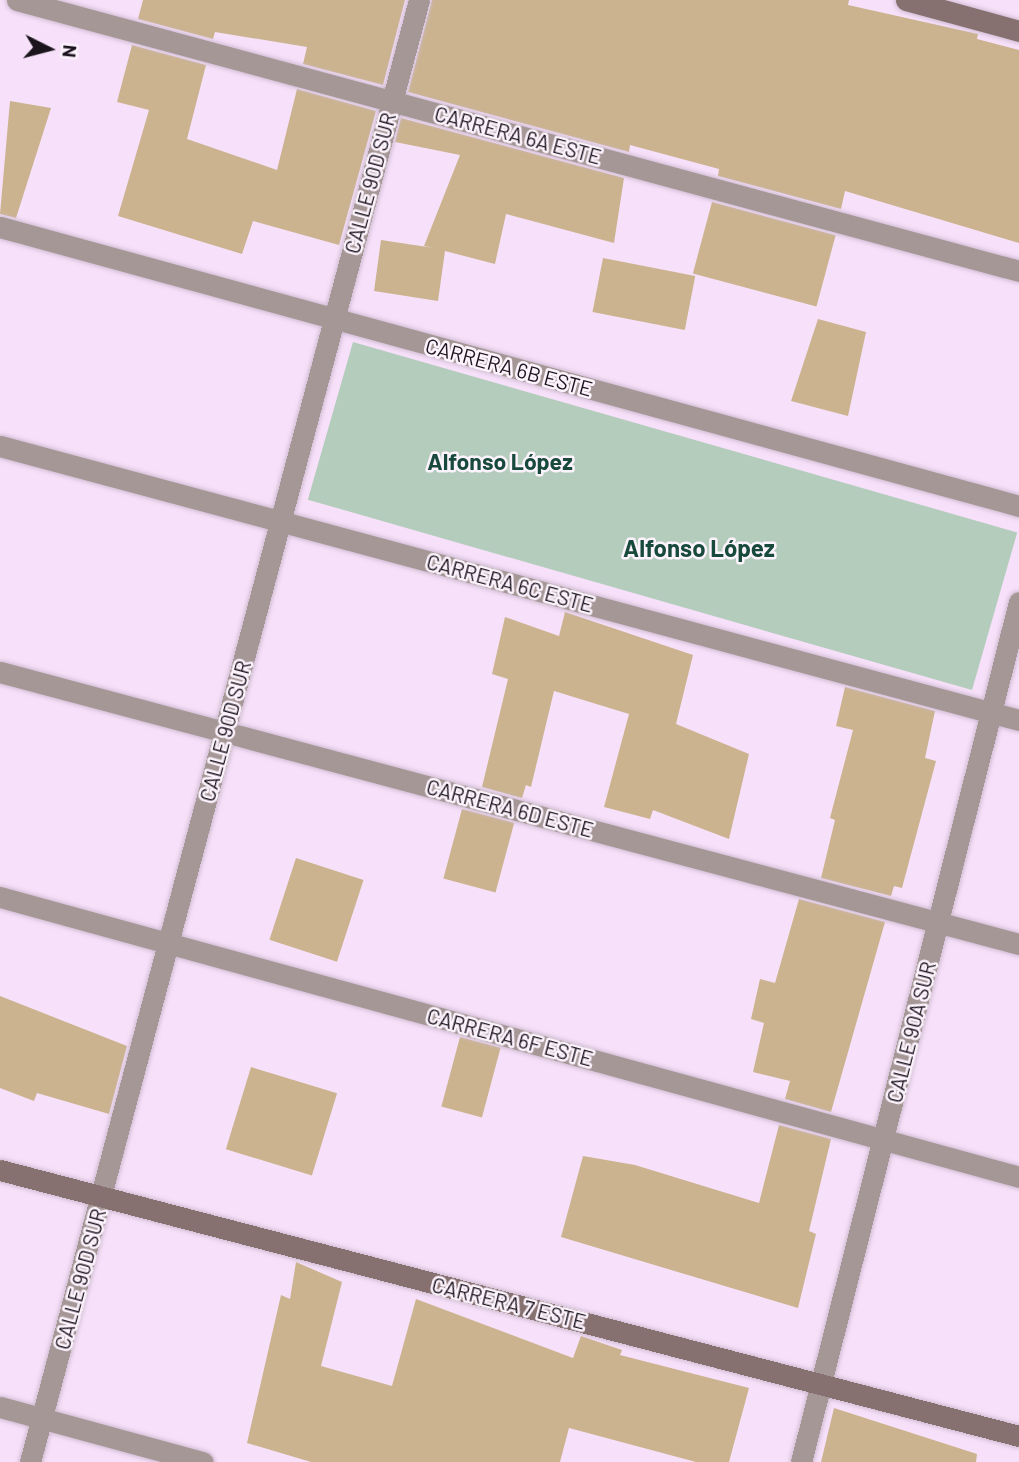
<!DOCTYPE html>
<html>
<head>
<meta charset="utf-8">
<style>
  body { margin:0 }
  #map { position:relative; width:1019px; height:1462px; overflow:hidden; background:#f7e1fa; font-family:Barlow,sans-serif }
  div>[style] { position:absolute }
  .green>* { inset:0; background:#b4ccbc; transform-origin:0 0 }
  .building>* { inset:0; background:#cbb38f; transform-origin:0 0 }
  .roads { filter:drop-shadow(0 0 2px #cfbcd2) drop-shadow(0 0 2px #cfbcd2) }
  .street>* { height:21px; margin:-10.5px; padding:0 10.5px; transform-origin:10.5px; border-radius:10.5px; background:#a69797 }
  .secondary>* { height:21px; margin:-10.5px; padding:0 10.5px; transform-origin:10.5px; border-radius:10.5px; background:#867070 }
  span { translate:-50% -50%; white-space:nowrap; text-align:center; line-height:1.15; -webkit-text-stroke:5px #fcf3fd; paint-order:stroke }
  .street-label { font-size:21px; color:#1b141d }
  .neighbourhood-label { font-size:23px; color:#184a3b; font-weight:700 }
  .quarter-label { font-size:24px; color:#184a3b; font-weight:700 }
  .north { position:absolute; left:14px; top:14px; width:70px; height:70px; -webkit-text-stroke:5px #fcf3fd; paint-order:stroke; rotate:96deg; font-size:19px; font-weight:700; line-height:28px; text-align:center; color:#1b141d }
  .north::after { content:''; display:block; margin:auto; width:24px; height:32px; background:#1b141d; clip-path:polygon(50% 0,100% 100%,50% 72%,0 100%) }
</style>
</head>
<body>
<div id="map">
  <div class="green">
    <i style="left:353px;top:342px;width:691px;height:164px;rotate:16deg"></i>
  </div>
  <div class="building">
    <i style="clip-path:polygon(143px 0,405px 0,383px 85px,303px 64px,307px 47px,215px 32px,213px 39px,138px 19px)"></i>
    <i style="clip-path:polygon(432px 0,849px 0,848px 5px,978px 34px,977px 39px,1019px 50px,1019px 243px,845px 191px,841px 209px,718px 176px,719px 169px,630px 145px,629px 152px,408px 92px)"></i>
    <i style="clip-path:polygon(132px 45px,206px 65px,187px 139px,277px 170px,297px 89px,376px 111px,339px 245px,253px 221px,242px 254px,118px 216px,149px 110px,117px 102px)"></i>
    <i style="clip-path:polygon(10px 101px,51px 108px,16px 218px,0 214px)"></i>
    <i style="clip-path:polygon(401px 118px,624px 178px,614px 243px,506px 214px,495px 264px,445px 251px,438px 301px,374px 291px,381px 240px,434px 248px,424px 246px,460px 155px,395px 142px)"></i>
    <i style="left:712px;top:202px;width:128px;height:74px;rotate:15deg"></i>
    <i style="left:603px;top:258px;width:94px;height:55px;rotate:11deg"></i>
    <i style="clip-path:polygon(818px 319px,866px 332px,848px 416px,791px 401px)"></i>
    <i style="clip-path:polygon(565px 612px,693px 655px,676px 724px,749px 754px,729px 839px,653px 810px,650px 819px,604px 807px,629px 714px,554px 691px,531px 787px,526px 785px,522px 798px,482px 787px,508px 679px,492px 674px,505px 617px,559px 636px)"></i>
    <i style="clip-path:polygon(845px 687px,935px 711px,925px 758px,936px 761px,902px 888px,894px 886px,891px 896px,821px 878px,835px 820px,830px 818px,853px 730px,836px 726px)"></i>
    <i style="left:462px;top:809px;width:54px;height:72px;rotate:15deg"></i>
    <i style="left:296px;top:858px;width:71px;height:86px;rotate:18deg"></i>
    <i style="clip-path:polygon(799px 899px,885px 922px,831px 1112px,785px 1099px,790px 1081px,753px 1072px,764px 1023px,751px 1019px,760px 979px,775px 983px)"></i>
    <i style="clip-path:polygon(0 996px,127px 1046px,109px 1114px,37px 1093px,34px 1101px,0 1088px)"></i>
    <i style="left:460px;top:1037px;width:42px;height:72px;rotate:15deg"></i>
    <i style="left:251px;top:1067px;width:90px;height:86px;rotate:17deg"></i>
    <i style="clip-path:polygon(779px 1125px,831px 1139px,809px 1231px,816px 1234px,798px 1308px,561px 1237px,583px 1156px,635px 1165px,759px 1203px)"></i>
    <i style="clip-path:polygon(296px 1262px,342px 1282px,321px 1366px,392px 1386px,416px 1299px,573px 1358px,581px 1336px,622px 1350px,620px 1355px,749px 1388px,729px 1462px,696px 1462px,569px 1428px,560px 1462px,311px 1462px,247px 1443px,281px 1295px,290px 1299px)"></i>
    <i style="clip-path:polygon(834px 1408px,977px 1454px,976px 1462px,821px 1462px)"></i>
  </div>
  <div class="roads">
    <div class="street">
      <i style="left:17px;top:0;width:1038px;rotate:15.13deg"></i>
      <i style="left:0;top:227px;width:1057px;rotate:15.31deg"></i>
      <i style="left:0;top:446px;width:1055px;rotate:15.05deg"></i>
      <i style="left:0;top:672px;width:1055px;rotate:14.95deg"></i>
      <i style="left:0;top:897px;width:1057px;rotate:15.36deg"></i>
      <i style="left:0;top:1407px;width:210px;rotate:15.2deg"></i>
      <i style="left:30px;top:1462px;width:1513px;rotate:-75.1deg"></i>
      <i style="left:801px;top:1462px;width:887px;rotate:-75.78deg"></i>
    </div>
    <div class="secondary">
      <i style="left:906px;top:0;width:117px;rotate:15.3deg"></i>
      <i style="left:0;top:1170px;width:1053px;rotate:14.63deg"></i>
    </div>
  </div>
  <div class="street-label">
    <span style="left:518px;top:135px;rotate:15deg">CARRERA 6A ESTE</span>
    <span style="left:370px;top:183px;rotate:-75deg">CALLE 90D SUR</span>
    <span style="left:509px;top:367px;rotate:15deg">CARRERA 6B ESTE</span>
    <span style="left:510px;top:583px;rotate:15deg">CARRERA 6C ESTE</span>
    <span style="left:225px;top:731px;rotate:-75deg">CALLE 90D SUR</span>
    <span style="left:510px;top:808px;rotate:15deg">CARRERA 6D ESTE</span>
    <span style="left:911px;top:1032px;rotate:-76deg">CALLE 90A SUR</span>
    <span style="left:510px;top:1037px;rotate:15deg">CARRERA 6F ESTE</span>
    <span style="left:80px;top:1279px;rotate:-75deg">CALLE 90D SUR</span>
    <span style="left:509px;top:1303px;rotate:14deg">CARRERA 7 ESTE</span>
  </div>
  <div class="neighbourhood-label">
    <span style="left:500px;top:461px">Alfonso López</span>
  </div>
  <div class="quarter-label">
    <span style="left:699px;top:548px">Alfonso López</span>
  </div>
  <div class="north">N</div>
</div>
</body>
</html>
